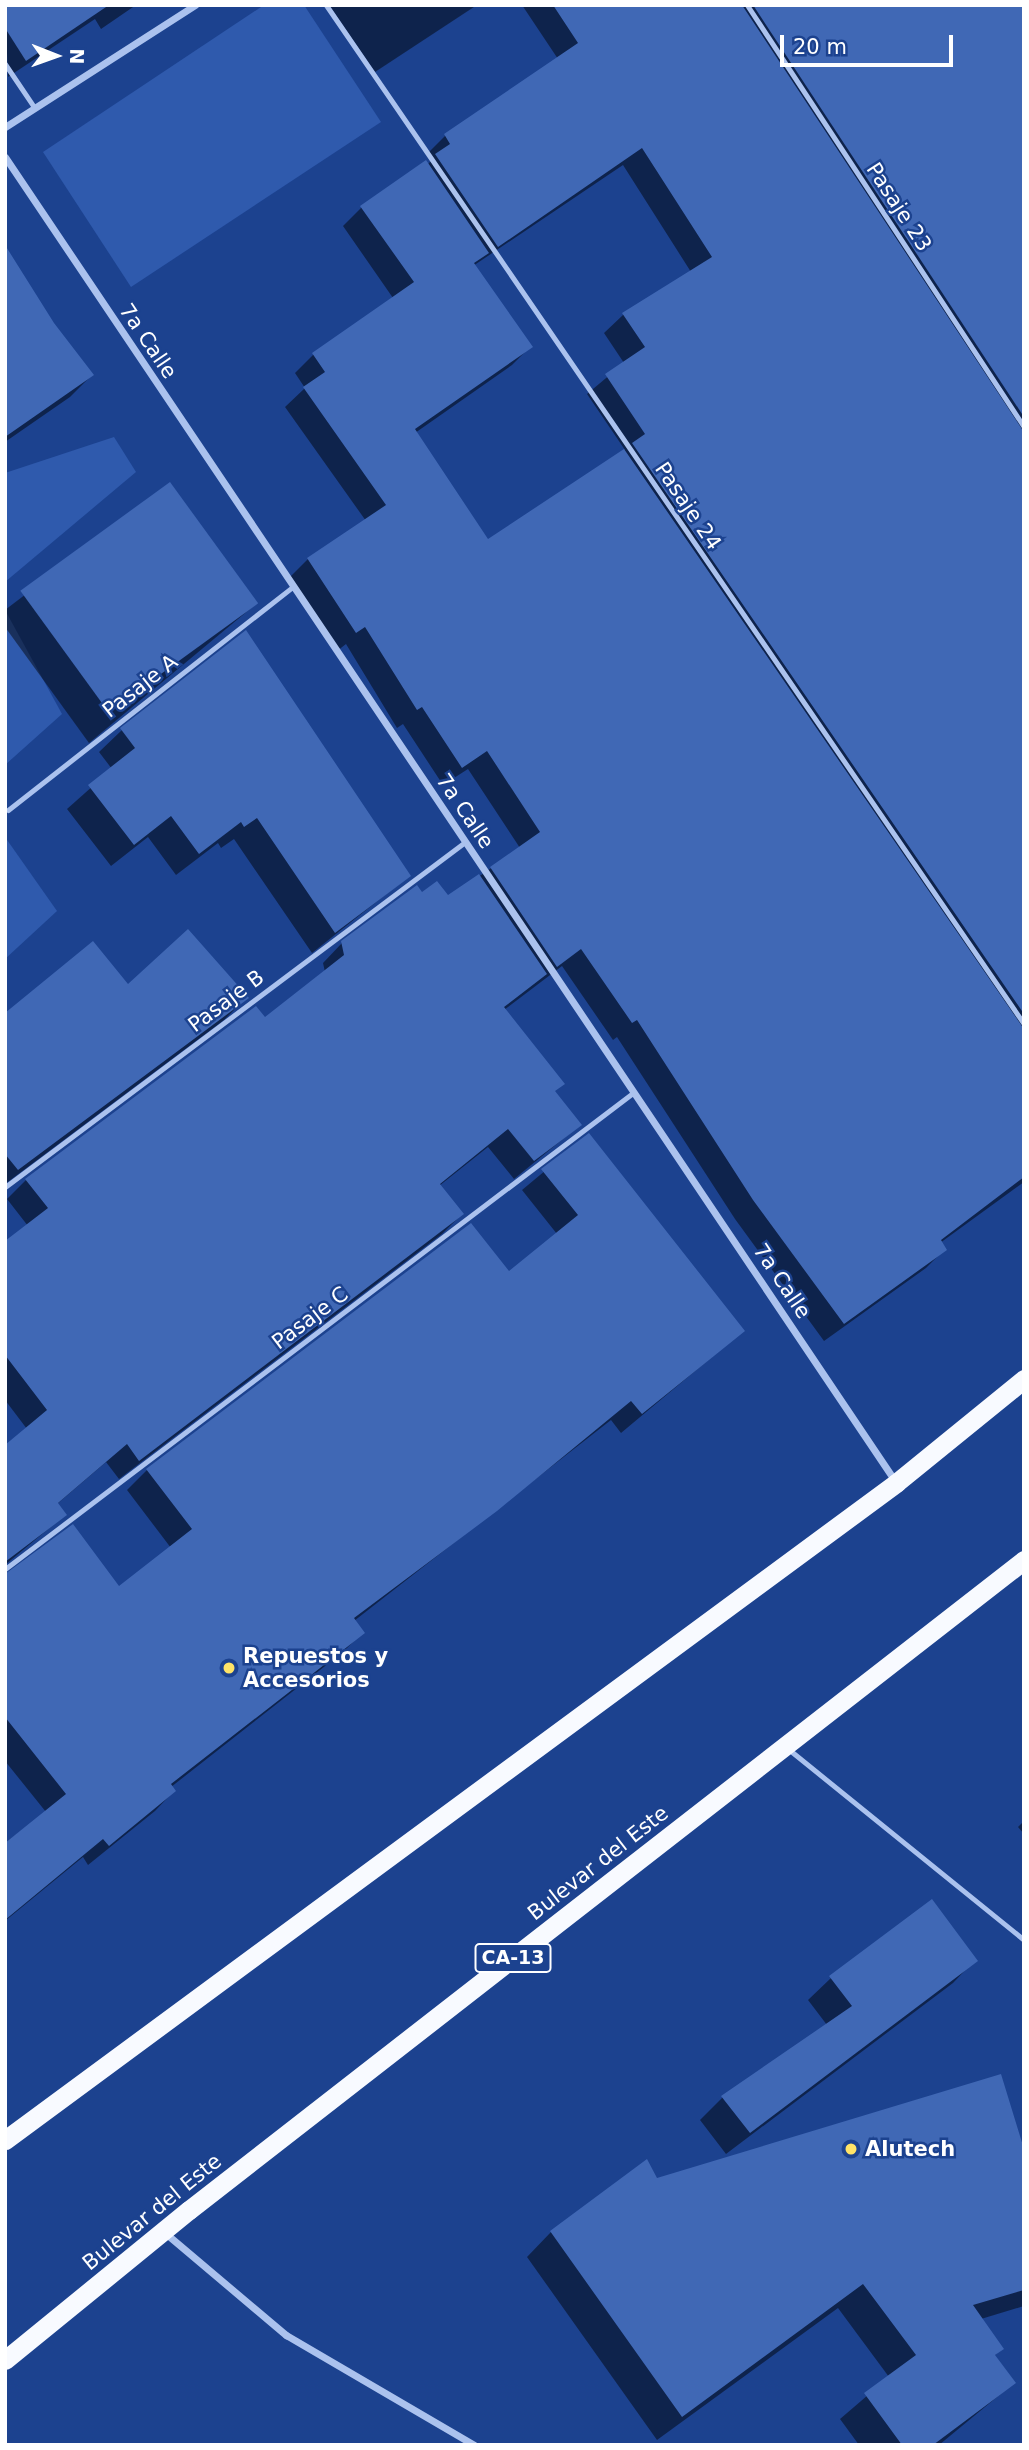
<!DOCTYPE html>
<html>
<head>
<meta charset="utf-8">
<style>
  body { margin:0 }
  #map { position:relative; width:1029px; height:2450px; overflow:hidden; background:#1c428f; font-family:"DejaVu Sans",sans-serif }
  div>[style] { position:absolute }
  .green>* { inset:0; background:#2f5aad }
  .shadow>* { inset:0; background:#0007 }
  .building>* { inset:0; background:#4068b5; transform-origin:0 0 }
  .service>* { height:5px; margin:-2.5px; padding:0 2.5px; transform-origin:2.5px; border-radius:2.5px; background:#abc2ee }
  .minor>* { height:7px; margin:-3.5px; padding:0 3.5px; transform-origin:3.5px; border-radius:3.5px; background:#abc2ee }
  .trunk>* { height:19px; margin:-9.5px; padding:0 9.5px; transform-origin:9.5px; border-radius:9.5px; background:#f8faff }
  .dots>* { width:19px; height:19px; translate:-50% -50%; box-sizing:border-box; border:4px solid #1c428f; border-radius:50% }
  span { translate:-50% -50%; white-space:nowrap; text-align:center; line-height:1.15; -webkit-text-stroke:5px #1c428f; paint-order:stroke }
  .shield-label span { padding:2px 5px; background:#1c428f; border:2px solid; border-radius:5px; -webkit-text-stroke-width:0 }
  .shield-label { font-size:19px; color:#fff; font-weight:700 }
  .street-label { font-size:21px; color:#fff }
  .poi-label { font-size:21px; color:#fff; font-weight:700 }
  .left { translate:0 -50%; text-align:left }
  .frame { position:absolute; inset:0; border:7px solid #fff; pointer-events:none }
  .north { position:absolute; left:21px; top:21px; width:70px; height:70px; -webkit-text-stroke:5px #1c428f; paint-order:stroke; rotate:91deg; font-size:19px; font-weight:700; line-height:28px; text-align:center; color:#fff }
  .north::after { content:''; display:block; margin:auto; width:24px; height:32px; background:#fff; clip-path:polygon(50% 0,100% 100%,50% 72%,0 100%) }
  .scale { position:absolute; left:780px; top:35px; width:173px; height:32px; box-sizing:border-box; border:4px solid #fff; border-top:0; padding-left:9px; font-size:21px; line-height:24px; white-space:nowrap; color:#fff; -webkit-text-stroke:5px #1c428f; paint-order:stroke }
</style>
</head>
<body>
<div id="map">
  <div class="green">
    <i style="clip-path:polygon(264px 5px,304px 5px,381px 122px,131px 287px,43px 152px)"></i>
    <i style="clip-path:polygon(114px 437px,136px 472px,5px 582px,5px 473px)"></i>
    <i style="clip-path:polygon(5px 610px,62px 714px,5px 765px)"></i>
    <i style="clip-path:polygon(5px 837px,57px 911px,5px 959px)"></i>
  </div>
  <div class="shadow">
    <i style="clip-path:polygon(5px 5px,136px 5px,101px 29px,95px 19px,8px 77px)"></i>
    <i style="clip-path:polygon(329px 5px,477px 5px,375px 72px)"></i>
    <i style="clip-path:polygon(evenodd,522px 5px,1024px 5px,1024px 1182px,940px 1243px,945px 1249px,926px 1268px,824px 1341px,735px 1219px,617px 1037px,613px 1040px,562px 966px,504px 1010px,554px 1092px,580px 1125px,514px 1179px,488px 1147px,439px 1186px,462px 1214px,442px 1234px,119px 1479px,106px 1462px,57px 1504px,65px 1515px,5px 1565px,5px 1448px,27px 1429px,5px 1400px,5px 1243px,28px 1226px,7px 1199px,26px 1180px,265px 1019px,325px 972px,323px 963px,342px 943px,422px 895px,448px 898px,520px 848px,468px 769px,443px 785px,403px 724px,397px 728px,346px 644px,337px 651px,289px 578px,308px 559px,366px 521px,285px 407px,305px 388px,295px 373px,313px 355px,393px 298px,343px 226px,362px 207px,427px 165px,431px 161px,426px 155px,445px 136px,558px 59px,522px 5px,623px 165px,691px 272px,623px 315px,604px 333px,624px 363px,587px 394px,625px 450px,487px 542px,415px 433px,512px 365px,530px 347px,473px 266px,623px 165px)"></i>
    <i style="clip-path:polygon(5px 248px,53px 324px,92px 375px,70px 397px,5px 442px)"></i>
    <i style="clip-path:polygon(169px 485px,256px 604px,89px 743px,5px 627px,5px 610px)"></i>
    <i style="clip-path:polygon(122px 730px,409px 876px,312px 953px,234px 839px,221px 848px,218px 843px,176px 875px,148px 837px,111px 866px,67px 809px,112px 769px,99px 752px)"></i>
    <i style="clip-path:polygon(128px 986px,246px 998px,224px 1020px,5px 1184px,5px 1015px)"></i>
    <i style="clip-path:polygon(588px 1135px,743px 1331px,621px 1433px,611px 1420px,354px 1621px,363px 1632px,343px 1652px,171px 1787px,174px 1791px,155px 1811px,88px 1865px,83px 1857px,5px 1921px,5px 1843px,46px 1812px,5px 1761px,5px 1574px,118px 1589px,171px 1548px,127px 1490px,147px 1470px,470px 1225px,509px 1273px,557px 1234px,522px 1190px)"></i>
    <i style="clip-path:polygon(1024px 1821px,1024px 1834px,1018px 1827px)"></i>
    <i style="clip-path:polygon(975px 1960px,953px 1983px,726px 2154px,700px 2120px,723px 2097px,827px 2025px,808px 2000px,831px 1978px)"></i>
    <i style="clip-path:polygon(1024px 2155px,1024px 2306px,981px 2319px,1002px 2348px,994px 2356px,1014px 2383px,939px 2445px,859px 2445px,840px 2419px,889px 2377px,838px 2308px,657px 2440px,527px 2257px,551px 2232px,656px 2181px)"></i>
  </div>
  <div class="building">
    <i style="clip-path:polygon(5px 5px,109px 5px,26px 61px,5px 28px)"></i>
    <i style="clip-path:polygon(553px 5px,742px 5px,1024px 432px,1024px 1014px,632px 443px,645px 434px,605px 374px,645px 347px,622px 313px,712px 257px,642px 148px,498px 247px,435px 154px,450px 144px,444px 134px,578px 43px)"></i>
    <i style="clip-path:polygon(753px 5px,1024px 5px,1024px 417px)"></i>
    <i style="clip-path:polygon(426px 160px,489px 253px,474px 263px,533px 347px,415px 429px,488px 539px,624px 449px,1024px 1029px,1024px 1177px,941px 1240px,947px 1250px,844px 1324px,753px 1200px,637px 1020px,632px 1023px,581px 949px,557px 967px,490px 867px,540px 832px,487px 751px,462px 768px,422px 707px,417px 710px,365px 627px,356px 633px,307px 558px,386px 505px,303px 387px,325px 372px,312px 353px,414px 282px,360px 206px)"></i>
    <i style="clip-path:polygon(5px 245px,54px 323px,94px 375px,5px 437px)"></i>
    <i style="left:170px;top:482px;width:150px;height:185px;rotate:54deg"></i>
    <i style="clip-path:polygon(246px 630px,411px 876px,335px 933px,257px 818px,244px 827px,241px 822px,199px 854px,171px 816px,134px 845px,88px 785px,135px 748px,120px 728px)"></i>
    <i style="clip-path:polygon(479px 874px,547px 974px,504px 1007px,565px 1084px,555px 1091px,582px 1125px,534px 1161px,508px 1129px,440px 1184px,464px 1214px,139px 1461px,127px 1444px,58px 1503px,67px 1515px,5px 1562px,5px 1445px,47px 1410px,5px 1355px,5px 1241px,48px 1208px,25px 1179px,256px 1006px,265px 1017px,344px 955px,341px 941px,417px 885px,422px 892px,437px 881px,448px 895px)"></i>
    <i style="clip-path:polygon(188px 929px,249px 998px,18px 1170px,5px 1154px,5px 1013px,93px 941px,128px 984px)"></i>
    <i style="clip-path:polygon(589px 1133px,745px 1331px,642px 1414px,631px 1401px,497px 1511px,354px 1618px,365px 1633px,171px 1784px,176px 1791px,109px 1846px,103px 1839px,5px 1920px,5px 1843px,66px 1794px,5px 1717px,5px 1574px,73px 1524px,119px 1586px,192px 1529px,146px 1469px,471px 1223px,509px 1271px,578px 1215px,541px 1169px)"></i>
    <i style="clip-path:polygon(932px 1899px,978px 1961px,750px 2133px,721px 2096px,852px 2006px,829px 1976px)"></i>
    <i style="clip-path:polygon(1001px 2074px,1024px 2149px,1024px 2290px,973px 2305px,1004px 2349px,995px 2355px,1016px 2383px,933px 2445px,902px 2445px,864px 2393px,916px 2355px,863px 2284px,682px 2417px,550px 2231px,647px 2159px,657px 2178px)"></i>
  </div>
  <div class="service">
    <i style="left:326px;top:5px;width:1235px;rotate:55.59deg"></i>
    <i style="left:747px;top:5px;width:505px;rotate:56.72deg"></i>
    <i style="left:5px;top:64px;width:52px;rotate:56deg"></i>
    <i style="left:8px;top:810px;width:360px;rotate:-38.1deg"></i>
    <i style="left:5px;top:1187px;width:575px;rotate:-36.87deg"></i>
    <i style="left:5px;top:1569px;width:789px;rotate:-37.17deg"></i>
    <i style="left:787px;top:1748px;width:305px;rotate:39deg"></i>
  </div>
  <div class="minor">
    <i style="left:5px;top:127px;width:226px;rotate:-32.7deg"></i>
    <i style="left:5px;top:157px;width:1595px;rotate:56.09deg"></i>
    <i style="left:164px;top:2232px;width:160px;rotate:40.2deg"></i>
    <i style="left:286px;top:2335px;width:218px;rotate:30.3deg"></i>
  </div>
  <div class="trunk">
    <i style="left:5px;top:2140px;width:1107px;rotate:-36.4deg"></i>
    <i style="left:896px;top:1483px;width:165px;rotate:-39.1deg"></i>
    <i style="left:5px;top:2360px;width:237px;rotate:-39.2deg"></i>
    <i style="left:189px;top:2210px;width:1058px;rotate:-37.9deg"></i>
  </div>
  <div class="dots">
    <i style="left:229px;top:1668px;background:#fee368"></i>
    <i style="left:851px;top:2149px;background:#fee368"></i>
  </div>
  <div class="shield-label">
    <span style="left:513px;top:1958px">CA-13</span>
  </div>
  <div class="street-label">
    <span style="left:899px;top:207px;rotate:57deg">Pasaje 23</span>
    <span style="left:148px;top:341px;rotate:56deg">7a Calle</span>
    <span style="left:688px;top:506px;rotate:56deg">Pasaje 24</span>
    <span style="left:140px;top:686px;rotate:-38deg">Pasaje A</span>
    <span style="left:465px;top:811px;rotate:56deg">7a Calle</span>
    <span style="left:226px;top:1001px;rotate:-37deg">Pasaje B</span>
    <span style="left:782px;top:1281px;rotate:56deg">7a Calle</span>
    <span style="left:310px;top:1318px;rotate:-37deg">Pasaje C</span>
    <span style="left:598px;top:1863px;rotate:-38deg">Bulevar del Este</span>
    <span style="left:152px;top:2212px;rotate:-39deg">Bulevar del Este</span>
  </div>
  <div class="poi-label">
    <span class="left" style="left:243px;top:1668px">Repuestos y<br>Accesorios</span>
    <span class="left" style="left:865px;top:2149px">Alutech</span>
  </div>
  <div class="frame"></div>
  <div class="north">N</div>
  <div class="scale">20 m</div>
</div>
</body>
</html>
